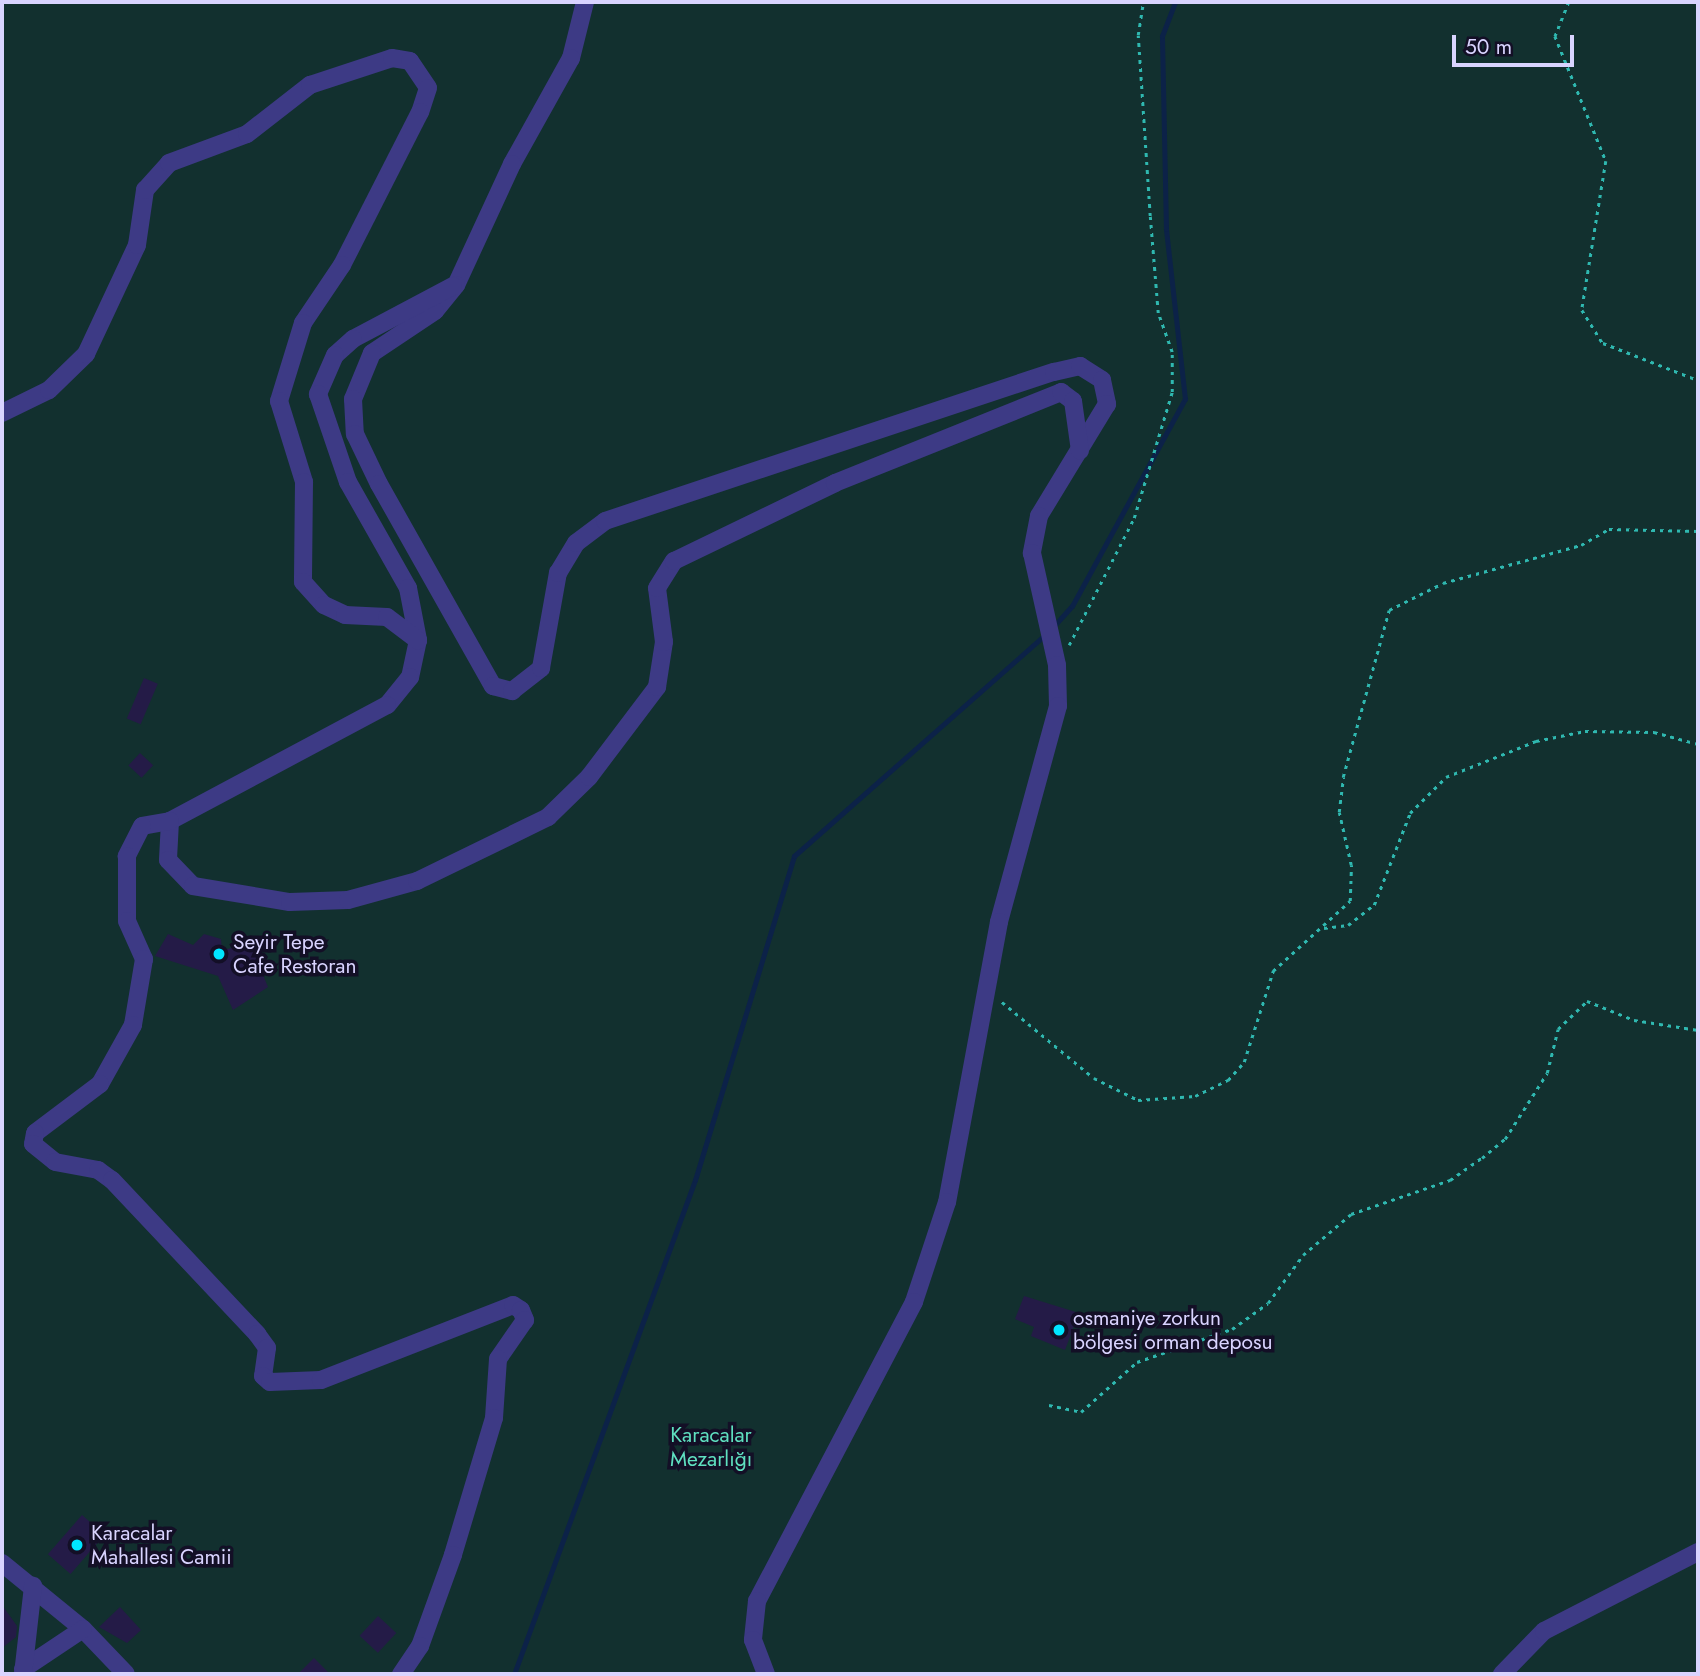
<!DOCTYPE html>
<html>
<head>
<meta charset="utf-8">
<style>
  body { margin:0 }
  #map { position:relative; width:1700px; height:1676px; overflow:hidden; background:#130f26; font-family:Jost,sans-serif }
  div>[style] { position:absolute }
  .green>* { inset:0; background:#12302f; transform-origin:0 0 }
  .stream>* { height:5px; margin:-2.5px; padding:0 2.5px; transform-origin:2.5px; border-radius:2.5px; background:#0c2248 }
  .building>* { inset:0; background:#241b47; transform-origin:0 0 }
  .path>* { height:2.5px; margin-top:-1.25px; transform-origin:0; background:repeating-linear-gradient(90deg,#2fb8b0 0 3.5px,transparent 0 8.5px) }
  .minor>* { height:18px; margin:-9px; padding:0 9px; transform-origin:9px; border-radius:9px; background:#3d3a85 }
  .dots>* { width:19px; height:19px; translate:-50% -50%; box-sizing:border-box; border:4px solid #130f26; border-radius:50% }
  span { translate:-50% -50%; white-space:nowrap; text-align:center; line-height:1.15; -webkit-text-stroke:7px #130f26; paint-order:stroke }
  .poi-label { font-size:21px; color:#d9d4ff }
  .left { translate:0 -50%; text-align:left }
  .park-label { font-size:21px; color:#5fe0c0 }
  .frame { position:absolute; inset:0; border:4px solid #d9d4ff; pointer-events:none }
  .scale { position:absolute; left:1452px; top:35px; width:122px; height:32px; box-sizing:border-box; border:4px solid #d9d4ff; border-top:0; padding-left:9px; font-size:21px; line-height:24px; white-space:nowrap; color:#d9d4ff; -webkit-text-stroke:5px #130f26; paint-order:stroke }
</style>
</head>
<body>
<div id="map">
  <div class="green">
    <i style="left:2px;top:2px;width:1696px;height:1672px"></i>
  </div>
  <div class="stream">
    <i style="left:1052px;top:628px;width:30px;rotate:-48deg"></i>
    <i style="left:1072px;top:606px;width:236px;rotate:-61.4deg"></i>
    <i style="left:1185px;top:399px;width:171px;rotate:-96.4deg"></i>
    <i style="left:1166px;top:229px;width:193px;rotate:-91.2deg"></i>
    <i style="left:1162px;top:36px;width:36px;rotate:-69deg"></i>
    <i style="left:514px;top:1674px;width:526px;rotate:-69.88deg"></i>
    <i style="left:695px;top:1180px;width:339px;rotate:-73deg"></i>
    <i style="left:794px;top:856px;width:334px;rotate:-41.4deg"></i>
  </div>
  <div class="building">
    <i style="left:144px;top:678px;width:15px;height:44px;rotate:23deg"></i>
    <i style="left:140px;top:753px;width:18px;height:17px;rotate:43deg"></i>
    <i style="clip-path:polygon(168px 934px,193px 945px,204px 934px,221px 939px,222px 950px,250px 944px,268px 987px,233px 1010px,218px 976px,155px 956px)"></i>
    <i style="clip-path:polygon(1024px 1296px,1079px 1313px,1065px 1350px,1031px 1336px,1034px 1327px,1015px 1319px)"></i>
    <i style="left:82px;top:1515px;width:30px;height:52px;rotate:41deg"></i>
    <i style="clip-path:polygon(2px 1605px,17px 1626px,16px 1637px,2px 1648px)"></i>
    <i style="clip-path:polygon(120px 1607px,141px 1630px,127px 1643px,99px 1627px)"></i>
    <i style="left:378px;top:1616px;width:25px;height:27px;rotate:43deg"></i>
    <i style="clip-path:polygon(314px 1658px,330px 1674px,298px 1674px)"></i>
  </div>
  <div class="path">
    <i style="left:1569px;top:2px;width:37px;rotate:112deg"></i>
    <i style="left:1555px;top:36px;width:135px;rotate:67.8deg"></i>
    <i style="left:1606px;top:161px;width:151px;rotate:99.2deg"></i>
    <i style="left:1582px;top:310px;width:39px;rotate:58deg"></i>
    <i style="left:1603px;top:343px;width:102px;rotate:21.3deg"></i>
    <i style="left:1069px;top:645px;width:143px;rotate:-62.9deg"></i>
    <i style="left:1134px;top:518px;width:132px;rotate:-73.2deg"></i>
    <i style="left:1172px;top:392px;width:40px;rotate:-90deg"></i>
    <i style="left:1172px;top:352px;width:41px;rotate:-109.7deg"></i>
    <i style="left:1158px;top:313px;width:97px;rotate:-94.7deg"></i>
    <i style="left:1150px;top:216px;width:181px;rotate:-93.8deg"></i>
    <i style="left:1138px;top:35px;width:33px;rotate:-81deg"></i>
    <i style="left:1324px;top:928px;width:24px;rotate:-7deg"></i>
    <i style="left:1348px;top:925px;width:33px;rotate:-38deg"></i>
    <i style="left:1374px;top:905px;width:99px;rotate:-68.6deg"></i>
    <i style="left:1410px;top:813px;width:51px;rotate:-45deg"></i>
    <i style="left:1446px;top:777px;width:97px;rotate:-21.8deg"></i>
    <i style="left:1536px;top:741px;width:50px;rotate:-11.5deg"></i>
    <i style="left:1585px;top:731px;width:69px;rotate:0.8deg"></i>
    <i style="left:1654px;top:732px;width:46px;rotate:15.3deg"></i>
    <i style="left:1002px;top:1002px;width:119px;rotate:39.6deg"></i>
    <i style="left:1094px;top:1078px;width:49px;rotate:26.6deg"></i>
    <i style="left:1138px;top:1100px;width:57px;rotate:-4deg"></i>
    <i style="left:1195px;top:1096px;width:37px;rotate:-26deg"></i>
    <i style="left:1228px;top:1080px;width:24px;rotate:-48deg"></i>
    <i style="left:1244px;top:1062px;width:96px;rotate:-72.3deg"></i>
    <i style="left:1273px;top:971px;width:104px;rotate:-42.3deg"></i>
    <i style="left:1350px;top:901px;width:36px;rotate:-88deg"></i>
    <i style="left:1351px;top:865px;width:54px;rotate:-102.8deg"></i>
    <i style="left:1339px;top:812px;width:35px;rotate:-83deg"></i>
    <i style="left:1343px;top:777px;width:173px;rotate:-74.6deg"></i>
    <i style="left:1389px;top:610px;width:60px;rotate:-26.6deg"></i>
    <i style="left:1443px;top:583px;width:143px;rotate:-15.4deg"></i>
    <i style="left:1581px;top:545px;width:32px;rotate:-30deg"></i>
    <i style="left:1609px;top:529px;width:89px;rotate:1.3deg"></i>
    <i style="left:1049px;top:1405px;width:33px;rotate:12deg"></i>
    <i style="left:1081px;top:1412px;width:75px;rotate:-41.8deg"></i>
    <i style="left:1137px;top:1362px;width:101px;rotate:-19.2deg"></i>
    <i style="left:1232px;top:1329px;width:44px;rotate:-35.8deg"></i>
    <i style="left:1268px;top:1303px;width:59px;rotate:-53.9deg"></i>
    <i style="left:1303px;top:1255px;width:63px;rotate:-40.5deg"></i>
    <i style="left:1351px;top:1214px;width:105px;rotate:-19deg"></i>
    <i style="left:1450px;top:1180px;width:39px;rotate:-35deg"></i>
    <i style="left:1482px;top:1158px;width:30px;rotate:-40deg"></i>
    <i style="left:1505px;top:1139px;width:78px;rotate:-57.5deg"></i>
    <i style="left:1547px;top:1073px;width:45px;rotate:-76deg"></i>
    <i style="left:1558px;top:1029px;width:40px;rotate:-44deg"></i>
    <i style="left:1587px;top:1001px;width:51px;rotate:22deg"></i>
    <i style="left:1634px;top:1020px;width:65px;rotate:8.9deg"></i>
  </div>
  <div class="minor">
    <i style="left:585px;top:2px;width:58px;rotate:104deg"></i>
    <i style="left:571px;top:58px;width:121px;rotate:119.1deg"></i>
    <i style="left:512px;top:164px;width:133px;rotate:114.8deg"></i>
    <i style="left:456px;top:285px;width:33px;rotate:129deg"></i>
    <i style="left:435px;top:311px;width:76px;rotate:146.3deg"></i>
    <i style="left:372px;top:353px;width:50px;rotate:112.4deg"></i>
    <i style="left:353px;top:399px;width:35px;rotate:87deg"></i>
    <i style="left:355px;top:434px;width:55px;rotate:64.4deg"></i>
    <i style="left:379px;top:484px;width:232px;rotate:60.6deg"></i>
    <i style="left:493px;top:686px;width:20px;rotate:15deg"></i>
    <i style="left:512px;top:691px;width:37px;rotate:-38deg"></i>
    <i style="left:541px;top:668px;width:97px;rotate:-79.9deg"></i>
    <i style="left:558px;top:573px;width:35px;rotate:-59deg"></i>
    <i style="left:576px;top:543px;width:36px;rotate:-37deg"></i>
    <i style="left:605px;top:521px;width:473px;rotate:-18.4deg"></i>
    <i style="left:1054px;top:372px;width:27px;rotate:-13deg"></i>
    <i style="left:1080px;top:366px;width:26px;rotate:32deg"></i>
    <i style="left:1102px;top:380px;width:25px;rotate:78deg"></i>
    <i style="left:1107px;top:404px;width:131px;rotate:121.3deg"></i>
    <i style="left:1039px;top:516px;width:38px;rotate:101deg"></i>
    <i style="left:1032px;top:553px;width:115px;rotate:77.4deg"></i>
    <i style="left:1057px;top:665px;width:41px;rotate:88.6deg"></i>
    <i style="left:1058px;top:706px;width:224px;rotate:105.3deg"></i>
    <i style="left:999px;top:922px;width:285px;rotate:100.5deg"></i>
    <i style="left:947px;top:1202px;width:105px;rotate:108.3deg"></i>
    <i style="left:914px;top:1302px;width:338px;rotate:117.7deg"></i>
    <i style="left:757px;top:1601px;width:39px;rotate:96deg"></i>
    <i style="left:753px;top:1640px;width:36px;rotate:69deg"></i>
    <i style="left:453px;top:286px;width:113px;rotate:152.1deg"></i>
    <i style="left:353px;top:339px;width:24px;rotate:138deg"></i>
    <i style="left:335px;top:355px;width:43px;rotate:113.6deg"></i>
    <i style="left:318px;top:394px;width:93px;rotate:71.2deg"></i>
    <i style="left:348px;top:482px;width:122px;rotate:60.5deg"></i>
    <i style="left:408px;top:588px;width:53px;rotate:79.1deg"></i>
    <i style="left:418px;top:640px;width:38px;rotate:102deg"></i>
    <i style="left:410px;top:677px;width:36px;rotate:129deg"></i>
    <i style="left:387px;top:705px;width:246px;rotate:151.9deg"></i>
    <i style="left:170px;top:821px;width:39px;rotate:93deg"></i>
    <i style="left:168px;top:860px;width:36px;rotate:46deg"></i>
    <i style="left:193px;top:886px;width:98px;rotate:9.4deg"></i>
    <i style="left:290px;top:902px;width:58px;rotate:-2deg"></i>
    <i style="left:348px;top:900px;width:72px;rotate:-15.4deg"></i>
    <i style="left:417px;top:881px;width:146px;rotate:-26deg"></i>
    <i style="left:548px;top:817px;width:57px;rotate:-44.3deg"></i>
    <i style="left:589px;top:777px;width:113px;rotate:-52.9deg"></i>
    <i style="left:657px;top:687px;width:46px;rotate:-81.2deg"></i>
    <i style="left:664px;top:642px;width:54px;rotate:-97.4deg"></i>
    <i style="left:657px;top:588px;width:32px;rotate:-58deg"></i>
    <i style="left:674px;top:561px;width:179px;rotate:-25.8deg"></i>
    <i style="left:835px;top:483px;width:244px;rotate:-21.9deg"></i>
    <i style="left:1061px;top:392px;width:15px;rotate:37deg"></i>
    <i style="left:1073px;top:401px;width:50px;rotate:82deg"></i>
    <i style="left:2px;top:413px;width:52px;rotate:-26.1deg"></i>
    <i style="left:49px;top:390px;width:52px;rotate:-44.2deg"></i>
    <i style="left:86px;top:354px;width:120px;rotate:-64.9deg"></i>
    <i style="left:137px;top:245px;width:56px;rotate:-81.7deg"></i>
    <i style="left:145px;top:190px;width:36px;rotate:-48deg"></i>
    <i style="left:169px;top:163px;width:83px;rotate:-20.4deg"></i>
    <i style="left:247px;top:134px;width:80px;rotate:-37.9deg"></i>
    <i style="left:310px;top:85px;width:86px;rotate:-18.2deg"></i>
    <i style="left:392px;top:58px;width:18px;rotate:9deg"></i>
    <i style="left:410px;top:61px;width:32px;rotate:56deg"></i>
    <i style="left:428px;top:88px;width:25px;rotate:108deg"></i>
    <i style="left:420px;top:112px;width:172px;rotate:117deg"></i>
    <i style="left:342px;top:265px;width:70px;rotate:123.9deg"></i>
    <i style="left:303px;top:323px;width:82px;rotate:107.1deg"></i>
    <i style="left:279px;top:401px;width:85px;rotate:72.8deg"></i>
    <i style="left:304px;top:482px;width:100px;rotate:90.6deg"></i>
    <i style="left:303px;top:582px;width:31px;rotate:48deg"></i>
    <i style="left:324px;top:605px;width:23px;rotate:25deg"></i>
    <i style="left:345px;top:615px;width:42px;rotate:2.7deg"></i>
    <i style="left:387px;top:617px;width:39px;rotate:37deg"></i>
    <i style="left:170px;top:821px;width:28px;rotate:170deg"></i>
    <i style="left:142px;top:826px;width:34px;rotate:117deg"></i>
    <i style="left:127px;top:856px;width:65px;rotate:90deg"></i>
    <i style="left:127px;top:921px;width:42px;rotate:65.9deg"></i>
    <i style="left:144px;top:959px;width:67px;rotate:99.5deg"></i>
    <i style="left:133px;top:1025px;width:68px;rotate:119.2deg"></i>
    <i style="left:100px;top:1084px;width:81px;rotate:143deg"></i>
    <i style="left:35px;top:1133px;width:11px;rotate:100deg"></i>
    <i style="left:33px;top:1144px;width:28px;rotate:39deg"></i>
    <i style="left:55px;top:1162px;width:44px;rotate:10.5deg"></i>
    <i style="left:98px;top:1170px;width:17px;rotate:36deg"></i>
    <i style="left:112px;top:1180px;width:212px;rotate:46.7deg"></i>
    <i style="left:257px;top:1334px;width:17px;rotate:54deg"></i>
    <i style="left:267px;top:1348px;width:28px;rotate:98deg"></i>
    <i style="left:263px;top:1376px;width:9px;rotate:41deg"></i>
    <i style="left:270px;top:1382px;width:51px;rotate:-2.2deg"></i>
    <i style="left:321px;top:1380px;width:206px;rotate:-21.3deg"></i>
    <i style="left:513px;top:1305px;width:9px;rotate:32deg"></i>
    <i style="left:521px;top:1310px;width:11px;rotate:68deg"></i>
    <i style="left:525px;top:1320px;width:47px;rotate:124.7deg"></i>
    <i style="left:498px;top:1359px;width:59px;rotate:93.9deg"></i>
    <i style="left:494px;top:1418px;width:143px;rotate:106.7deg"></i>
    <i style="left:453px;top:1555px;width:97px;rotate:109.9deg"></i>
    <i style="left:420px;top:1646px;width:34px;rotate:124deg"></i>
    <i style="left:2px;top:1563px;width:104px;rotate:39.2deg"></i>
    <i style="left:83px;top:1629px;width:62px;rotate:46.3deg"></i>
    <i style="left:23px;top:1669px;width:72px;rotate:-33.7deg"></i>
    <i style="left:23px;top:1674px;width:89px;rotate:-83.5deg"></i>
    <i style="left:1502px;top:1674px;width:60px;rotate:-45.7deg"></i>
    <i style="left:1544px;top:1631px;width:173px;rotate:-27.2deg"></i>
  </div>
  <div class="dots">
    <i style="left:219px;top:954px;background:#00e5ff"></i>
    <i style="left:1059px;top:1330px;background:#00e5ff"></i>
    <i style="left:77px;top:1545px;background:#00e5ff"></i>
  </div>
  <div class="poi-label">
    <span class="left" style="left:233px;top:954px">Seyir Tepe<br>Cafe Restoran</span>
    <span class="left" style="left:1073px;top:1330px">osmaniye zorkun<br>bölgesi orman deposu</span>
    <span class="left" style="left:91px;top:1545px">Karacalar<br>Mahallesi Camii</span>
  </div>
  <div class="park-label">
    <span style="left:711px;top:1447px">Karacalar<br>Mezarlığı</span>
  </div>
  <div class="frame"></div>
  <div class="scale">50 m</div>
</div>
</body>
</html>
